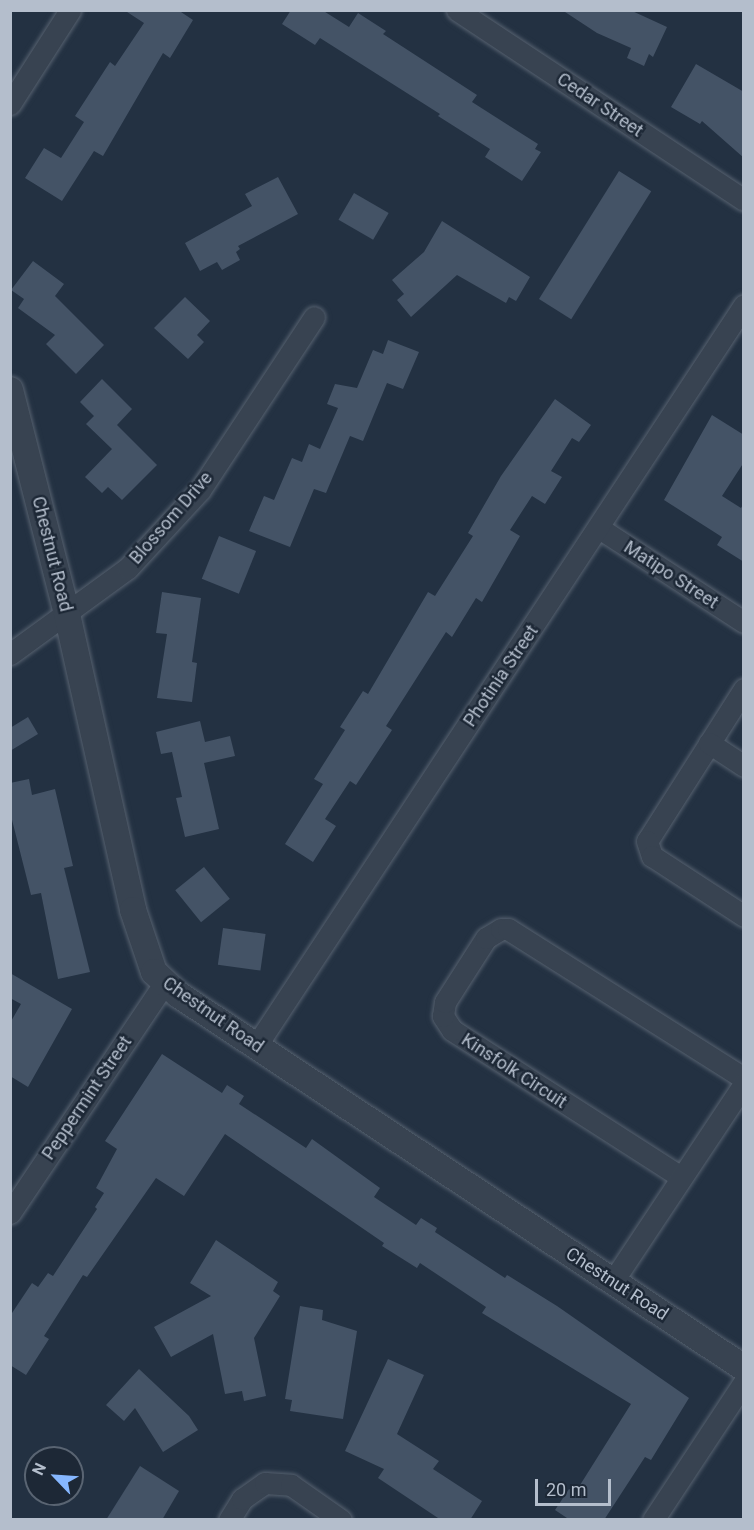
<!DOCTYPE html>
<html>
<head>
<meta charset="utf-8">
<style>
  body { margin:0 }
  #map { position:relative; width:754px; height:1530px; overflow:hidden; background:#233142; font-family:Roboto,sans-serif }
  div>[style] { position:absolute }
  .building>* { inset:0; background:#445366; transform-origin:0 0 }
  .roads { filter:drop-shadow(0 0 2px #56616f) drop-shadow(0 0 2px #56616f) }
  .minor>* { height:21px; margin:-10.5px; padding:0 10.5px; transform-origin:10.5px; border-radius:10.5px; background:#384351 }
  .tertiary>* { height:26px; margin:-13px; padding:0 13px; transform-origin:13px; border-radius:13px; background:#384351 }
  span { translate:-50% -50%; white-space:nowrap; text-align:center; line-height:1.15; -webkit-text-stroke:5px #1d2836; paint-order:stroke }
  .street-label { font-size:18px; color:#b4becc }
  .frame { position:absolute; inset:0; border:12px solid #b4becc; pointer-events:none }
  .north { position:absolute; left:24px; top:1446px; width:60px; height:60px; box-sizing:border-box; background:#1d2836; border:2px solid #596472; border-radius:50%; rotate:295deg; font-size:16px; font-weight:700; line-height:24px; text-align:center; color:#b4becc }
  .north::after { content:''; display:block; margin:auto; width:21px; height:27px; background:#86b7ff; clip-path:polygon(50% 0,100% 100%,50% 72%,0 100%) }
  .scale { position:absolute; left:535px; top:1479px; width:76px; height:27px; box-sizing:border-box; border:3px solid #b4becc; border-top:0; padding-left:8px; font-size:18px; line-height:21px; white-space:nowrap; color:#b4becc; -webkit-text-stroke:4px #1d2836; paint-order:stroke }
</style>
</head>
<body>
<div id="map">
  <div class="building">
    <i style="clip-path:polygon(124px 10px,178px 10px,193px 20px,170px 58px,163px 53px,103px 156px,94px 151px,62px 201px,25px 178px,44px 148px,61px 158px,84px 122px,75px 116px,110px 62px,115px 66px,144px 23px)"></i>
    <i style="clip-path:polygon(291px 10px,322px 10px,349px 27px,358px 13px,386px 31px,383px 34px,477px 95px,472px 102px,538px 144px,535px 149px,541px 152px,522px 181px,485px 157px,490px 149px,438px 116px,440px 114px,320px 38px,315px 45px,282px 24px)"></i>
    <i style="clip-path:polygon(562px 10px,630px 10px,667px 27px,653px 57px,649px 54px,644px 66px,627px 58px,631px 48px,597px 33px)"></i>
    <i style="clip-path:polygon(696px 64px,744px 92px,744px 158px,702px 121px,700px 124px,671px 107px)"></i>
    <i style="left:619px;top:171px;width:38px;height:151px;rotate:32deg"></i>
    <i style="clip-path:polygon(278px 177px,298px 214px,238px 246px,240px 249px,236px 252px,240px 260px,222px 270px,217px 262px,200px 271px,185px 243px,252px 206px,245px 194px)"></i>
    <i style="left:354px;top:193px;width:40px;height:31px;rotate:30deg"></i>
    <i style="clip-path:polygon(442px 221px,530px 277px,516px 301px,509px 297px,506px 303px,457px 275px,411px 317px,397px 300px,404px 294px,392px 280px,424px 252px)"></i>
    <i style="clip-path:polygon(33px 261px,64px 284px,55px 296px,104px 345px,76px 374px,46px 344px,55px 335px,18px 308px,24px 299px,11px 290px)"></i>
    <i style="clip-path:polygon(185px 297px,210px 321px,197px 335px,204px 342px,188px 359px,154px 328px)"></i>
    <i style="clip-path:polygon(388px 340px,419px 352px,403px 389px,387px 383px,363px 441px,350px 436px,326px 493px,314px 489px,290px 547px,249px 531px,264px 496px,274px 500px,292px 458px,302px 462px,309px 444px,320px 449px,338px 408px,327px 404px,335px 384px,357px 388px,373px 350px,383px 354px)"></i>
    <i style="clip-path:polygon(102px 379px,132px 409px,117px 425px,157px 465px,122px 500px,108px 487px,102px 493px,85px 477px,112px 449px,86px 424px,94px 416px,80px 402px)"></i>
    <i style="clip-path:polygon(555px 399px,591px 425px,579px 442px,572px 438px,551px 471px,562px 477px,545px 504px,532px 496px,510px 530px,520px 536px,482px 602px,476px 598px,452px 637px,446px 632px,386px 726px,392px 730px,356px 785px,350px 781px,325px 819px,336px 826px,313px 862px,285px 844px,323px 784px,314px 779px,345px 730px,340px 727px,363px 691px,368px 694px,428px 592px,435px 596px,473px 536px,468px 533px,501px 476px)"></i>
    <i style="clip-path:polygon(712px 415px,744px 435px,744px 462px,722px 496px,741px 508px,744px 503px,744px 562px,717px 545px,722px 537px,664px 500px)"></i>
    <i style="left:219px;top:536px;width:40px;height:46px;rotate:22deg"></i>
    <i style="clip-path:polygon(162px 592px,201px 598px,192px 662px,197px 663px,192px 702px,157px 698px,167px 634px,156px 633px)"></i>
    <i style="clip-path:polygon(28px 717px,38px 734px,10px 751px,10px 728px)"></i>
    <i style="clip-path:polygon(200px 721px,205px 742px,230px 736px,235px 756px,204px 763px,219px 829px,185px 837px,176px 798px,182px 797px,172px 752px,161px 754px,156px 732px)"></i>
    <i style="clip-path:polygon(29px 779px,32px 795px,55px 789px,73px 866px,64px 868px,90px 972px,58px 979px,41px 893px,31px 895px,10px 812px,10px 783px)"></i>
    <i style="left:204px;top:867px;width:41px;height:37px;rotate:51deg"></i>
    <i style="left:223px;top:928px;width:43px;height:37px;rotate:8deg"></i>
    <i style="clip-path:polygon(10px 973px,72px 1009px,28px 1087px,10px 1076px,10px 1023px,21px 1004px,10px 998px)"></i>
    <i style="clip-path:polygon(162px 1054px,222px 1093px,227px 1085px,244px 1096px,239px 1104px,306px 1148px,312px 1139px,380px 1188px,374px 1197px,416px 1225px,421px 1218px,437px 1228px,435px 1232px,505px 1278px,507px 1275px,557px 1306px,689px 1398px,651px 1460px,645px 1457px,604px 1520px,570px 1520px,555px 1510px,569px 1489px,575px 1493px,631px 1404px,482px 1313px,486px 1307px,420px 1263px,417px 1268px,382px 1246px,384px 1243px,225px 1134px,184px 1196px,156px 1178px,87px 1277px,83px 1275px,44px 1336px,49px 1339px,26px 1375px,10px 1365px,10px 1316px,32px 1283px,38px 1287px,48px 1273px,53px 1276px,97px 1209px,95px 1207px,104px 1193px,96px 1188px,117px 1149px,105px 1141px)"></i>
    <i style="clip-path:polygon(216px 1240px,278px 1282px,273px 1291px,280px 1296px,254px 1338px,266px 1396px,244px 1401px,242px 1391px,225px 1394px,213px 1334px,171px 1357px,154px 1327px,211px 1296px,190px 1283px)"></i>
    <i style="clip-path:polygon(300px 1306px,323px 1310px,322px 1320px,357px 1331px,343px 1419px,290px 1411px,292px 1400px,285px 1399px)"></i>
    <i style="clip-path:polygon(388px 1359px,424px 1375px,397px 1434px,439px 1461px,433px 1469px,482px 1501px,470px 1520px,441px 1520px,378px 1478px,384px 1469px,345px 1451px)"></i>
    <i style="clip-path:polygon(139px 1369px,189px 1416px,198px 1430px,163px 1452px,135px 1408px,124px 1421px,106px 1405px)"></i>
    <i style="clip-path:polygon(140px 1466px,179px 1491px,162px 1520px,106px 1520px)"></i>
  </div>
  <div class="roads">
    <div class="minor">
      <i style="left:457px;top:10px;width:344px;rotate:33.5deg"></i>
      <i style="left:10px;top:104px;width:112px;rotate:-57.4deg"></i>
      <i style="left:599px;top:528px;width:173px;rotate:33deg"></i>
      <i style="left:10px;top:654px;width:146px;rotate:-36.1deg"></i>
      <i style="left:128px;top:568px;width:106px;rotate:-47.3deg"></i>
      <i style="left:200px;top:490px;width:207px;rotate:-56.6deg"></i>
      <i style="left:744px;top:689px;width:180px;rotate:122.5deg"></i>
      <i style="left:647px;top:841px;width:16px;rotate:72deg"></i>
      <i style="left:652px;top:856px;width:110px;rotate:33.1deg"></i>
      <i style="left:709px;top:743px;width:42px;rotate:33.3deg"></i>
      <i style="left:256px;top:1046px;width:887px;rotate:-56.63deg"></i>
      <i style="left:681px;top:1177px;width:272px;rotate:-147.3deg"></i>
      <i style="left:452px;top:1030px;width:17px;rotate:-123deg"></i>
      <i style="left:443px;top:1016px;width:14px;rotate:-82deg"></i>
      <i style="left:445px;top:1002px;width:76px;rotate:-57.4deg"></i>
      <i style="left:486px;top:938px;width:17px;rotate:-31deg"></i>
      <i style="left:501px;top:929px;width:7px"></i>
      <i style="left:508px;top:929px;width:279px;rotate:32.3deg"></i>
      <i style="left:10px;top:1213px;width:276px;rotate:-56.1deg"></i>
      <i style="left:613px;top:1281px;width:237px;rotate:-56.4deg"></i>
      <i style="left:229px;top:1520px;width:25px;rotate:-58deg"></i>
      <i style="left:242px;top:1499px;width:28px;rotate:-35deg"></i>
      <i style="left:265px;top:1483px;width:26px;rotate:4deg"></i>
      <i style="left:291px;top:1485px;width:61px;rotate:35deg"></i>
      <i style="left:653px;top:1520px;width:165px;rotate:-56.6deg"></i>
    </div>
    <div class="tertiary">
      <i style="left:10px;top:390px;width:231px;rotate:75.7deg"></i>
      <i style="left:67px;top:614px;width:303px;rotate:77.4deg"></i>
      <i style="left:133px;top:910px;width:65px;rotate:71.3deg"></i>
      <i style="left:154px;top:972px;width:34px;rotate:43deg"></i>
      <i style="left:179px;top:995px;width:677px;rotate:33.43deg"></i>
    </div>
  </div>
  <div class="street-label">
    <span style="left:600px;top:105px;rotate:34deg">Cedar Street</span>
    <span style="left:171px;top:518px;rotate:-49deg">Blossom Drive</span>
    <span style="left:52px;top:554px;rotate:76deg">Chestnut Road</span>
    <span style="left:671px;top:575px;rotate:33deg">Matipo Street</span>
    <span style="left:501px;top:676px;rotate:-56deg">Photinia Street</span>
    <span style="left:213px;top:1015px;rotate:35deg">Chestnut Road</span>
    <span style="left:514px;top:1071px;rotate:33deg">Kinsfolk Circuit</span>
    <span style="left:87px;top:1098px;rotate:-56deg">Peppermint Street</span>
    <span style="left:617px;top:1284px;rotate:33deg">Chestnut Road</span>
  </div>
  <div class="frame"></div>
  <div class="north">N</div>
  <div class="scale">20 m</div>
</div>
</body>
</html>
